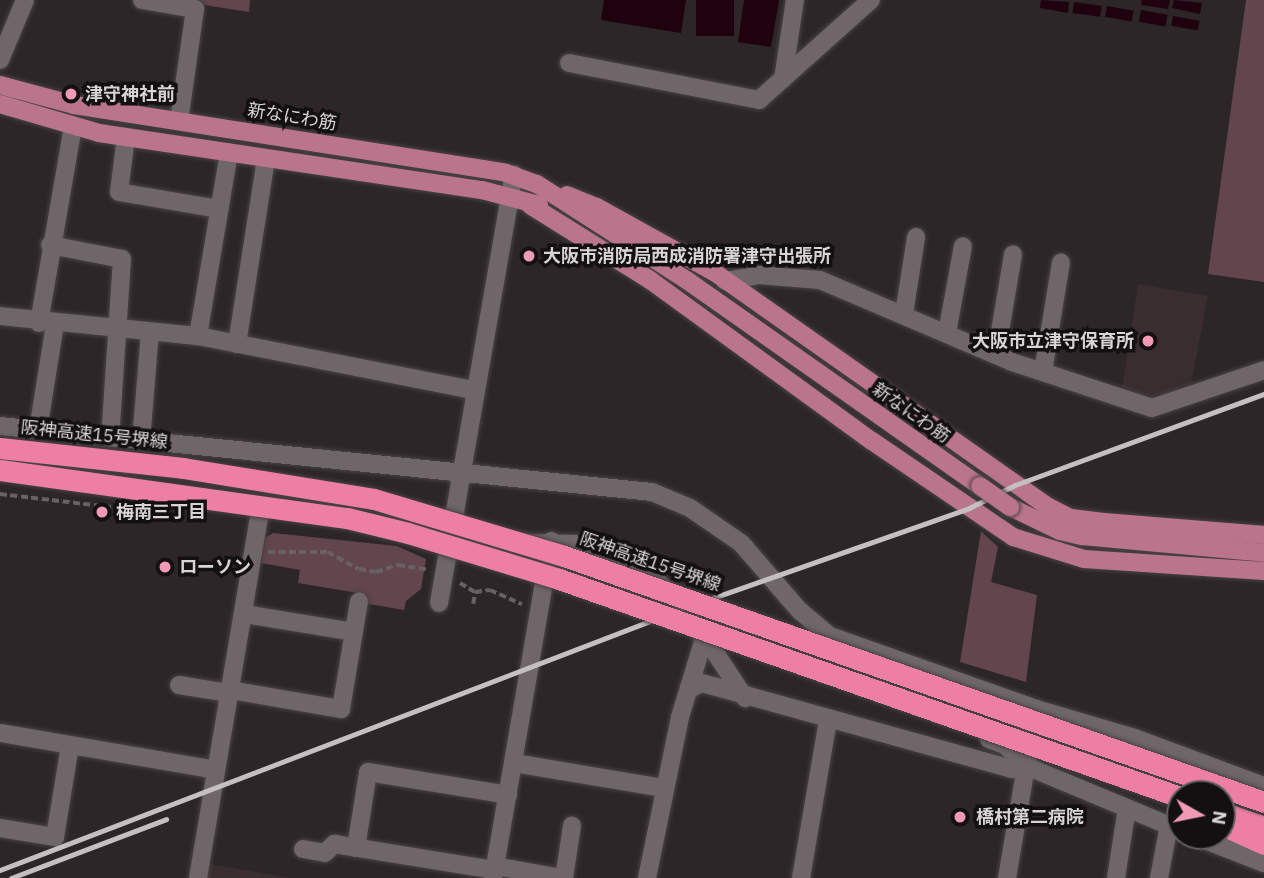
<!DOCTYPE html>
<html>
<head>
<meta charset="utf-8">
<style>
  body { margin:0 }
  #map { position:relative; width:1264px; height:878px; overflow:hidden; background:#2c2628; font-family:"IBM Plex Sans","Noto Sans JP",sans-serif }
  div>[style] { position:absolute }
  .built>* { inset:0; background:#3a2d30 }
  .green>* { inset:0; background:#62454d }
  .water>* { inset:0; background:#1f020d; transform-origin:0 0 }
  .path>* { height:3.5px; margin-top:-1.75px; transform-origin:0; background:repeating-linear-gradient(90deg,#676163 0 7px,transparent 0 10.5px) }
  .roads { filter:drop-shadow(0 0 2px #484244) drop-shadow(0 0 2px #484244) }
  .minor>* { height:18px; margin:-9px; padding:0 9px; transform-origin:9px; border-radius:9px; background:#6e6668 }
  .major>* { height:18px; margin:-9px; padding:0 9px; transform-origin:9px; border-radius:9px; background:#ba758c }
  .highway>* { height:21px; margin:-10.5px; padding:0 10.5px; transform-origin:10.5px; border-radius:10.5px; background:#ed7fa4 }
  .rail>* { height:5px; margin:-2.5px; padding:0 2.5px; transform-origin:2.5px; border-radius:2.5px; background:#c5bfc1 }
  .bridges { filter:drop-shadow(0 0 2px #484244) drop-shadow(0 0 2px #484244) }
  .major-bridge>* { height:18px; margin:-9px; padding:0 9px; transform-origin:9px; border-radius:9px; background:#ba758c }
  .highway-bridge>* { height:21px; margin:-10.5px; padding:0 10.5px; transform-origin:10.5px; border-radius:10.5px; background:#ed7fa4 }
  .dots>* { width:19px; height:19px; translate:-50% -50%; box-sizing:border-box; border:4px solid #131011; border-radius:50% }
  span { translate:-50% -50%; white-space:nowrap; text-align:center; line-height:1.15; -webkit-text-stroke:7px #131011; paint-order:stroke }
  .poi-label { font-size:18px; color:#d8d3d4; font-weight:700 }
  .left { translate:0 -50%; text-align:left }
  .right { translate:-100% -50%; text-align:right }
  .street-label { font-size:18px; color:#d8d3d4 }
  .north { position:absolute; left:1166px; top:780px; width:70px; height:70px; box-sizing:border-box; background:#131011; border:2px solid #625e5f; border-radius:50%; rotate:99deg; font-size:19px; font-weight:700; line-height:28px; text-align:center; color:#d8d3d4 }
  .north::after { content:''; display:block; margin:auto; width:24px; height:32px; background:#f09ab5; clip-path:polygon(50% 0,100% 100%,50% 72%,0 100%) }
</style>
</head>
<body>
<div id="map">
  <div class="built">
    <i style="clip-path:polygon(1138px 284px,1208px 296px,1191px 384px,1151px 400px,1122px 389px)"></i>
    <i style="clip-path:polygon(209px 864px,291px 878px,207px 878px)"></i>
  </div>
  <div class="green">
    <i style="clip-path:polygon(172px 0,250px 0,249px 12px)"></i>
    <i style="clip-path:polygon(1246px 0,1264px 0,1264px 282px,1208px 274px)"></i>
    <i style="clip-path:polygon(981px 531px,998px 547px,991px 582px,1037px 595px,1026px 682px,960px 662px)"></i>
    <i style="clip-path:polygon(273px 533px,397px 546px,426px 559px,421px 589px,406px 601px,404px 610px,363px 603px,364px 594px,298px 583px,300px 570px,261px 563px,265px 538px)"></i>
  </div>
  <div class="water">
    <i style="clip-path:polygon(604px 0,686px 0,681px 33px,601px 20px)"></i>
    <i style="left:696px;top:0;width:38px;height:36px"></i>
    <i style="clip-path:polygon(744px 0,779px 0,771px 47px,738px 42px)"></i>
    <i style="clip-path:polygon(1041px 0,1069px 2px,1068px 13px,1040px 8px)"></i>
    <i style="clip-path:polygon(1142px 0,1170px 0,1168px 9px,1141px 5px)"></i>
    <i style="clip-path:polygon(1174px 0,1202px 3px,1200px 14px,1172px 8px)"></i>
    <i style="left:1074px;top:2px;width:28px;height:11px;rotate:8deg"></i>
    <i style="left:1107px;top:6px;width:27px;height:11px;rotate:10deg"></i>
    <i style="left:1141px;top:10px;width:27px;height:12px;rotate:10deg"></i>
    <i style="left:1173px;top:16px;width:27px;height:10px;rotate:10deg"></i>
  </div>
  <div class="path">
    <i style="left:0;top:494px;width:145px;rotate:6.7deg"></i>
    <i style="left:268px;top:552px;width:60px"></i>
    <i style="left:328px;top:552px;width:35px;rotate:29deg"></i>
    <i style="left:359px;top:569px;width:17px;rotate:10deg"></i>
    <i style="left:376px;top:572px;width:23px;rotate:-18deg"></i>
    <i style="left:398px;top:565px;width:30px;rotate:9deg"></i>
    <i style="left:460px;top:583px;width:17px;rotate:31deg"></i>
    <i style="left:475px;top:592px;width:15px;rotate:-8deg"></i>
    <i style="left:490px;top:590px;width:35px;rotate:24deg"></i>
    <i style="left:473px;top:604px;width:12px;rotate:-81deg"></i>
  </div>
  <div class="roads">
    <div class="minor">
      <i style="left:142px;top:0;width:54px;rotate:9.6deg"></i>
      <i style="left:195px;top:9px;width:113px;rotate:98.1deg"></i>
      <i style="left:0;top:60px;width:65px;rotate:-67.4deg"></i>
      <i style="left:569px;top:63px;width:194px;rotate:11deg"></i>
      <i style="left:759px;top:100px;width:150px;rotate:-41.8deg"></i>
      <i style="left:783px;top:79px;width:80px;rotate:-81.4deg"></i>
      <i style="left:126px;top:137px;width:55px;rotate:97.3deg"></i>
      <i style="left:119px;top:192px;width:102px;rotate:9.6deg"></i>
      <i style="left:50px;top:245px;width:73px;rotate:11deg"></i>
      <i style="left:122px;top:259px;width:179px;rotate:93.8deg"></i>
      <i style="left:725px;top:281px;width:34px;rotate:-10deg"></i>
      <i style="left:758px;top:275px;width:62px;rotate:4.6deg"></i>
      <i style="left:820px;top:280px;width:209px;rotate:23.1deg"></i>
      <i style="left:1012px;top:362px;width:147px;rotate:18.2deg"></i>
      <i style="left:1152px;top:408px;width:118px;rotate:-18.7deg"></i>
      <i style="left:904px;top:314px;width:78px;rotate:-81.1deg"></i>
      <i style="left:0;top:316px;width:199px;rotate:5.8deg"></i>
      <i style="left:198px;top:336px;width:281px;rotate:11.1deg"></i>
      <i style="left:39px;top:323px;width:199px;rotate:-80.2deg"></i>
      <i style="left:947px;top:333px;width:88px;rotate:-79.6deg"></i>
      <i style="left:198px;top:336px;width:186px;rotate:-80.4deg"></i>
      <i style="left:237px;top:344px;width:188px;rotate:-81.1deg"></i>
      <i style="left:996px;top:355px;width:102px;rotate:-80.4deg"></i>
      <i style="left:1043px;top:372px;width:111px;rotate:-80.7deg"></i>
      <i style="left:0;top:426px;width:655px;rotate:5.78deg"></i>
      <i style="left:652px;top:492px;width:41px;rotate:22.8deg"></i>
      <i style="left:690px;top:508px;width:62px;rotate:34.5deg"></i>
      <i style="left:741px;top:543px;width:90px;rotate:49.1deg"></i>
      <i style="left:800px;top:611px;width:39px;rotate:40deg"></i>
      <i style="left:830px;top:636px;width:219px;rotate:19.5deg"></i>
      <i style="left:1036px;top:709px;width:100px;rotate:16.3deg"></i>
      <i style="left:1132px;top:737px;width:141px;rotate:20.4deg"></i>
      <i style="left:38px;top:430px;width:107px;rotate:-80.9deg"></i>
      <i style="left:141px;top:441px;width:109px;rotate:-85.3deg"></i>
      <i style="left:451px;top:542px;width:134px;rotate:0.9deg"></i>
      <i style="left:585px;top:544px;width:56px;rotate:18.8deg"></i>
      <i style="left:638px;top:562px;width:72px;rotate:45deg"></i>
      <i style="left:689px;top:613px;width:102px;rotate:56.6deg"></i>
      <i style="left:439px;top:603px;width:435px;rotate:-80.1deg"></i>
      <i style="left:245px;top:614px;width:110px;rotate:9.4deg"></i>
      <i style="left:179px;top:685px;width:51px;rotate:9.1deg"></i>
      <i style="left:689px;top:689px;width:14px;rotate:-25deg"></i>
      <i style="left:702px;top:683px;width:322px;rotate:15.5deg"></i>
      <i style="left:1012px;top:769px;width:14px;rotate:-12deg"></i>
      <i style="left:230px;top:690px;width:113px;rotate:9.7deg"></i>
      <i style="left:341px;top:709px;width:109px;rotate:-80.5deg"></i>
      <i style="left:0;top:733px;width:219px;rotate:9.7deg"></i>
      <i style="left:989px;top:739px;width:17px;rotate:21deg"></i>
      <i style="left:1005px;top:745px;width:30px;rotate:45deg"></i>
      <i style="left:1026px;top:766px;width:167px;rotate:22.6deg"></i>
      <i style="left:514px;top:763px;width:152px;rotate:9.5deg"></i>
      <i style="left:0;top:828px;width:56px;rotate:9.3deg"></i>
      <i style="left:55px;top:837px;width:93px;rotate:-80.7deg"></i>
      <i style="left:1195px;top:836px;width:74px;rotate:21.4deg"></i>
      <i style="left:356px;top:848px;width:77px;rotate:-81deg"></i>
      <i style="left:368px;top:772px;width:142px;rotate:9.3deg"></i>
      <i style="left:303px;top:849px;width:22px;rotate:10deg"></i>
      <i style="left:325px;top:853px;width:13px;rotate:-45deg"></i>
      <i style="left:334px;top:844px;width:163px;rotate:9.2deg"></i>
      <i style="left:495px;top:866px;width:68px;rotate:10.2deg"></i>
      <i style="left:198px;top:878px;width:370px;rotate:-80.4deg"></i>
      <i style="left:493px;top:878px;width:342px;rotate:-80.2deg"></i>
      <i style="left:564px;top:878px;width:53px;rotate:-81.3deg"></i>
      <i style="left:647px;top:878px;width:164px;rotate:-78.4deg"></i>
      <i style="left:680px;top:717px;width:86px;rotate:-73deg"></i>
      <i style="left:801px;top:878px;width:160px;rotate:-80.3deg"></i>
      <i style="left:1007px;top:878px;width:171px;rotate:-80.3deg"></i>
      <i style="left:1116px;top:878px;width:71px;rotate:-81.1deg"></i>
      <i style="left:1159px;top:878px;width:54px;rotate:-79.3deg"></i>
    </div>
    <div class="major">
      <i style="left:0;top:85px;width:77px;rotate:15.1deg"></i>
      <i style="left:74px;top:105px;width:437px;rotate:8.9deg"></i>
      <i style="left:506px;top:173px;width:33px;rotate:20deg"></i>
      <i style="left:537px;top:184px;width:179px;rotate:32.7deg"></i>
      <i style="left:688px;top:281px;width:357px;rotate:35.1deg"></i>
      <i style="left:0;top:104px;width:103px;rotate:16.3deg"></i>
      <i style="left:99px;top:133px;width:387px;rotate:8.5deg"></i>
      <i style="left:482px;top:190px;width:59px;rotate:14.7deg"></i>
      <i style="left:567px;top:195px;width:32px;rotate:22deg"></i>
      <i style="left:597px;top:207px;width:134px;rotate:29.1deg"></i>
      <i style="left:714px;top:272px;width:405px;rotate:35.1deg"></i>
      <i style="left:1045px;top:505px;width:29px;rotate:27deg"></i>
      <i style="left:1071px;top:518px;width:33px;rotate:7deg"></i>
      <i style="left:1104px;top:522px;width:161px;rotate:4.6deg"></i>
      <i style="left:530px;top:205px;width:142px;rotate:32deg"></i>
      <i style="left:650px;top:280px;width:274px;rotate:36deg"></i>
      <i style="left:872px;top:441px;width:171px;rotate:34.2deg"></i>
      <i style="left:1013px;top:537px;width:74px;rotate:17.2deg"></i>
      <i style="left:1084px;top:559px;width:180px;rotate:3.8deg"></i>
      <i style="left:1010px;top:507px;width:55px;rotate:25.6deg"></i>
      <i style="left:1060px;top:531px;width:23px;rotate:13deg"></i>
      <i style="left:1082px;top:536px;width:183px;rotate:5.3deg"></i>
    </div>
    <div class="highway">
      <i style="left:1230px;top:815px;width:36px;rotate:19deg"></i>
      <i style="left:1222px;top:825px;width:46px;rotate:24.3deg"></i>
    </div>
  </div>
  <div class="rail">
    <i style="left:0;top:870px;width:732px;rotate:-20.96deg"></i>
    <i style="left:684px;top:608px;width:302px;rotate:-19.3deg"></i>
    <i style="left:969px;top:508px;width:51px;rotate:-26.6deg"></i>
    <i style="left:1015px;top:485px;width:265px;rotate:-20.1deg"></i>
    <i style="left:11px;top:878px;width:166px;rotate:-20.8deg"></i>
  </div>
  <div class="bridges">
    <div class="major-bridge">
      <i style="left:980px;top:486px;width:37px;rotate:35deg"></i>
    </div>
    <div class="highway-bridge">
      <i style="left:0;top:448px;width:184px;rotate:6.2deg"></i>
      <i style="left:183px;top:468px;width:193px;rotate:9.2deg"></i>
      <i style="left:374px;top:499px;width:198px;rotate:16.7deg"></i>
      <i style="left:564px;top:556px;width:742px;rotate:19.36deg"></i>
      <i style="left:0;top:470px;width:350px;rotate:7.9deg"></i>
      <i style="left:347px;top:518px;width:63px;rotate:13.8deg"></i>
      <i style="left:408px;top:533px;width:158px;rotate:16.9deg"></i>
      <i style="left:559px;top:579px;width:658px;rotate:19.34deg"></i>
    </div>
  </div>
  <div class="dots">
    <i style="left:71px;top:94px;background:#f09ab5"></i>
    <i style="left:529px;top:256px;background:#f09ab5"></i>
    <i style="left:1148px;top:341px;background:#f09ab5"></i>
    <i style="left:102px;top:512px;background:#f09ab5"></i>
    <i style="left:165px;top:567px;background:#f09ab5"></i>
    <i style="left:960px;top:817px;background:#f09ab5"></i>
  </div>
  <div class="poi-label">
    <span class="left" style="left:85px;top:94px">津守神社前</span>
    <span class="left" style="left:543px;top:256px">大阪市消防局西成消防署津守出張所</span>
    <span class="right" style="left:1134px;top:341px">大阪市立津守保育所</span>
    <span class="left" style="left:116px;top:512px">梅南三丁目</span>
    <span class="left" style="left:179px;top:567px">ローソン</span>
    <span class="left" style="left:976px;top:817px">橋村第二病院</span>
  </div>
  <div class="street-label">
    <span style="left:292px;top:117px;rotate:9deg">新なにわ筋</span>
    <span style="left:911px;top:413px;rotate:35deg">新なにわ筋</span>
    <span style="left:94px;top:435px;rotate:6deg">阪神高速15号堺線</span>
    <span style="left:650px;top:562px;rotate:19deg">阪神高速15号堺線</span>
  </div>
  <div class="north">N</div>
</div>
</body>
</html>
